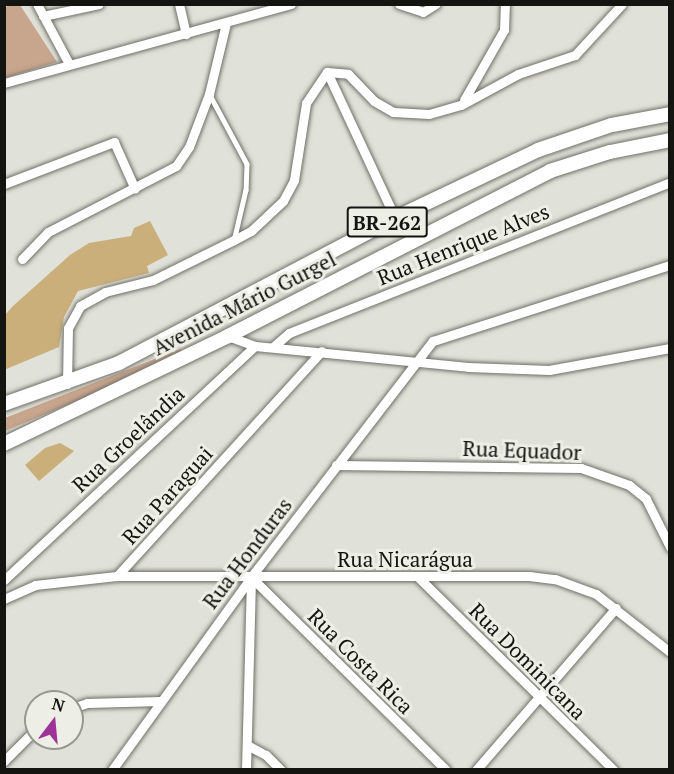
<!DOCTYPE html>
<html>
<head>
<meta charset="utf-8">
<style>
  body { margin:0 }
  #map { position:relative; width:674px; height:774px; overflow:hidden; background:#e0e1d8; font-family:"PT Serif",serif }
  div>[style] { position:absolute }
  .green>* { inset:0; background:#c8a58d }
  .building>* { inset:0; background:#caaf7b }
  .roads { filter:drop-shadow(0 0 2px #707069) drop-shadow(0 0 2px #707069) }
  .lane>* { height:4.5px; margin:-2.25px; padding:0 2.25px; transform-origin:2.25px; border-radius:2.25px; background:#fff }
  .street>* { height:9px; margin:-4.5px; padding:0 4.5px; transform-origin:4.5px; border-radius:4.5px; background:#fff }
  .primary>* { height:14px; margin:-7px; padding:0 7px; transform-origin:7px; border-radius:7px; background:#fff }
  span { translate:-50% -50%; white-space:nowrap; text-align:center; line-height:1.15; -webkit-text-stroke:6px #edeee5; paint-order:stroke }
  .shield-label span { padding:2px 4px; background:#edeee5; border:2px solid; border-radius:4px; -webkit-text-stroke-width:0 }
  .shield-label { font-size:20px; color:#141411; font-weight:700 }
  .street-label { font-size:21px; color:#141411 }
  .frame { position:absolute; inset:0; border:6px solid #141411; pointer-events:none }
  .north { position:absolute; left:24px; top:690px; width:60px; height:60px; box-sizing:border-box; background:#edeee5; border:2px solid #969790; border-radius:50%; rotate:16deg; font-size:16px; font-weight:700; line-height:24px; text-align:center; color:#141411 }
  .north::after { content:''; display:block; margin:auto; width:21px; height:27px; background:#9e3497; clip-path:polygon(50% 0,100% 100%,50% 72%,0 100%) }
</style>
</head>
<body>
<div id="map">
  <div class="green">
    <i style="clip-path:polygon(9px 5px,20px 5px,57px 62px,5px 78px,5px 8px)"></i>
    <i style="clip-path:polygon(180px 349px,184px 356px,5px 431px,5px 418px)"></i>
  </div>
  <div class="building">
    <i style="clip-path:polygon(150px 221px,168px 255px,147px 266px,149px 273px,78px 291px,64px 317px,59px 347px,4px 370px,4px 316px,13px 306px,70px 255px,89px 243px,131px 236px,134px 228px)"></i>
    <i style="clip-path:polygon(60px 443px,74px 451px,39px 481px,25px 465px,45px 448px)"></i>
  </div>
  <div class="roads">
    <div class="lane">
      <i style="left:210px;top:95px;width:78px;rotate:61.8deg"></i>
      <i style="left:247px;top:164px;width:26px;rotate:92deg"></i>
      <i style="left:246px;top:190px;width:48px;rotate:103.2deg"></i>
    </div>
    <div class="street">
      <i style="left:37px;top:4px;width:68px;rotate:61.9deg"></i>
      <i style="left:179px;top:4px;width:31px;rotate:77deg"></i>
      <i style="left:399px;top:4px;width:25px;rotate:18deg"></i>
      <i style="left:423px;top:12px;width:15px;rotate:-32deg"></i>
      <i style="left:43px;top:16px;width:57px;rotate:-12.1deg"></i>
      <i style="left:327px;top:72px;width:161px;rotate:65deg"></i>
      <i style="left:4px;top:83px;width:298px;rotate:-15.4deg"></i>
      <i style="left:464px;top:100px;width:81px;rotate:-60.3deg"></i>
      <i style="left:504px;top:30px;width:26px;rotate:-88deg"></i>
      <i style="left:4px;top:184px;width:118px;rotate:-20.9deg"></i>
      <i style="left:114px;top:142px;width:51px;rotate:65.9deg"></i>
      <i style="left:22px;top:259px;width:37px;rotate:-46deg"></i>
      <i style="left:48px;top:232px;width:144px;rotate:-27.3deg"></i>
      <i style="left:176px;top:166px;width:23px;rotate:-56deg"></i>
      <i style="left:189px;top:147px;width:57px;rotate:-69.3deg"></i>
      <i style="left:209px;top:94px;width:73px;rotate:-76.5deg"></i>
      <i style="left:255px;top:346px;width:214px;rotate:5.6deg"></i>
      <i style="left:468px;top:367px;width:81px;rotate:2.1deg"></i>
      <i style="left:549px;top:370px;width:123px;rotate:-10.3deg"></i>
      <i style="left:273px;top:347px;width:21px;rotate:-41deg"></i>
      <i style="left:289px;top:333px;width:410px;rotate:-21.6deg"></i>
      <i style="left:67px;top:384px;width:56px;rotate:-89deg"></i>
      <i style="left:68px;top:328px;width:25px;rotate:-61deg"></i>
      <i style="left:80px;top:306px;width:29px;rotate:-29deg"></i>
      <i style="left:105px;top:292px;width:49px;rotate:-14deg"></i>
      <i style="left:153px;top:280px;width:90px;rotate:-26.3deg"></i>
      <i style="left:234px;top:240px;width:19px;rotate:-28deg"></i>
      <i style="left:251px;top:231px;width:44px;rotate:-43.2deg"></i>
      <i style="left:283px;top:201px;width:24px;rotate:-62deg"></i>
      <i style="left:294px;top:180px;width:78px;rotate:-81.1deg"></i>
      <i style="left:306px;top:103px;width:37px;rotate:-56deg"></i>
      <i style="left:327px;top:72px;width:21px;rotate:5deg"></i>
      <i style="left:348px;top:74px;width:37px;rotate:46deg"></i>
      <i style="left:374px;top:101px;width:22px;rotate:30deg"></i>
      <i style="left:393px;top:112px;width:36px;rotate:3deg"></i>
      <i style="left:429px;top:114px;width:33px;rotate:-16deg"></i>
      <i style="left:461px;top:105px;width:65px;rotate:-28.5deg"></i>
      <i style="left:518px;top:74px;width:60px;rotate:-18.4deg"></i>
      <i style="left:575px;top:55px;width:69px;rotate:-47.3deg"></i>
      <i style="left:336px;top:465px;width:245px;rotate:0.7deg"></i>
      <i style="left:581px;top:468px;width:51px;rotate:19.5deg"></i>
      <i style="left:629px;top:485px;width:22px;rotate:39deg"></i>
      <i style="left:646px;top:499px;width:54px;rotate:63.4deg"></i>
      <i style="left:117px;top:576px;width:304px;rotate:-47.7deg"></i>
      <i style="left:251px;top:577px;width:274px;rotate:44.7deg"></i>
      <i style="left:418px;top:577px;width:275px;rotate:44.6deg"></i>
      <i style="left:4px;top:580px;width:343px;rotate:-43deg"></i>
      <i style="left:255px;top:346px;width:29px;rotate:-160deg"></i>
      <i style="left:4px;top:599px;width:34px;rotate:-24deg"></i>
      <i style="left:35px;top:585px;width:82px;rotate:-6.3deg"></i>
      <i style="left:117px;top:576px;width:412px"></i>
      <i style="left:529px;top:576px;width:26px;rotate:7deg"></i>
      <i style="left:555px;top:579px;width:44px;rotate:20.1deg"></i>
      <i style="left:596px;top:594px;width:94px;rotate:38.1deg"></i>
      <i style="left:72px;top:708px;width:16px;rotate:-18deg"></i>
      <i style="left:87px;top:703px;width:74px;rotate:-1.5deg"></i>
      <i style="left:247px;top:745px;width:21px;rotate:28deg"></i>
      <i style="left:266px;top:755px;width:21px;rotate:45deg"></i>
      <i style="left:4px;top:761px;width:45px;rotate:-45deg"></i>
      <i style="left:112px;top:770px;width:238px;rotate:-54.2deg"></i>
      <i style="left:251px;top:577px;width:298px;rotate:-52.4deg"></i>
      <i style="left:433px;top:341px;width:249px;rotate:-17.8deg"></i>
      <i style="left:246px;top:770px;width:193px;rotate:-88.5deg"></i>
      <i style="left:476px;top:770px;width:214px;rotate:-49.2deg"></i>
    </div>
    <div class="primary">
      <i style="left:4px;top:404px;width:122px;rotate:-19.6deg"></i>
      <i style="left:119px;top:363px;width:312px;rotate:-27.7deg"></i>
      <i style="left:395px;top:218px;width:158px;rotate:-25.4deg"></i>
      <i style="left:538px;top:150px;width:78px;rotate:-18.7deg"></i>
      <i style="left:612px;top:125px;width:59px;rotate:-10.7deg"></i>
      <i style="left:4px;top:444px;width:249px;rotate:-25.7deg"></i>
      <i style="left:228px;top:336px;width:362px;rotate:-27.1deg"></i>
      <i style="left:550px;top:171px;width:63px;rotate:-17.6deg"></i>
      <i style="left:610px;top:152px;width:61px;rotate:-11.3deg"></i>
    </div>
  </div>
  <div class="shield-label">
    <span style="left:387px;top:222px">BR-262</span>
  </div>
  <div class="street-label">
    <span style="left:463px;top:244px;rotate:-22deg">Rua Henrique Alves</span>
    <span style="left:244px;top:303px;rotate:-27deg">Avenida Mário Gurgel</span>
    <span style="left:128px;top:439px;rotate:-43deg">Rua Groelândia</span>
    <span style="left:522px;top:450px;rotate:2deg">Rua Equador</span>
    <span style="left:167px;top:495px;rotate:-48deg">Rua Paraguai</span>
    <span style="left:247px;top:553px;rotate:-53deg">Rua Honduras</span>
    <span style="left:405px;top:559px">Rua Nicarágua</span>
    <span style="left:361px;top:661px;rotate:45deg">Rua Costa Rica</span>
    <span style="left:528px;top:661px;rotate:45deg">Rua Dominicana</span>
  </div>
  <div class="frame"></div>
  <div class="north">N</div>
</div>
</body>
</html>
